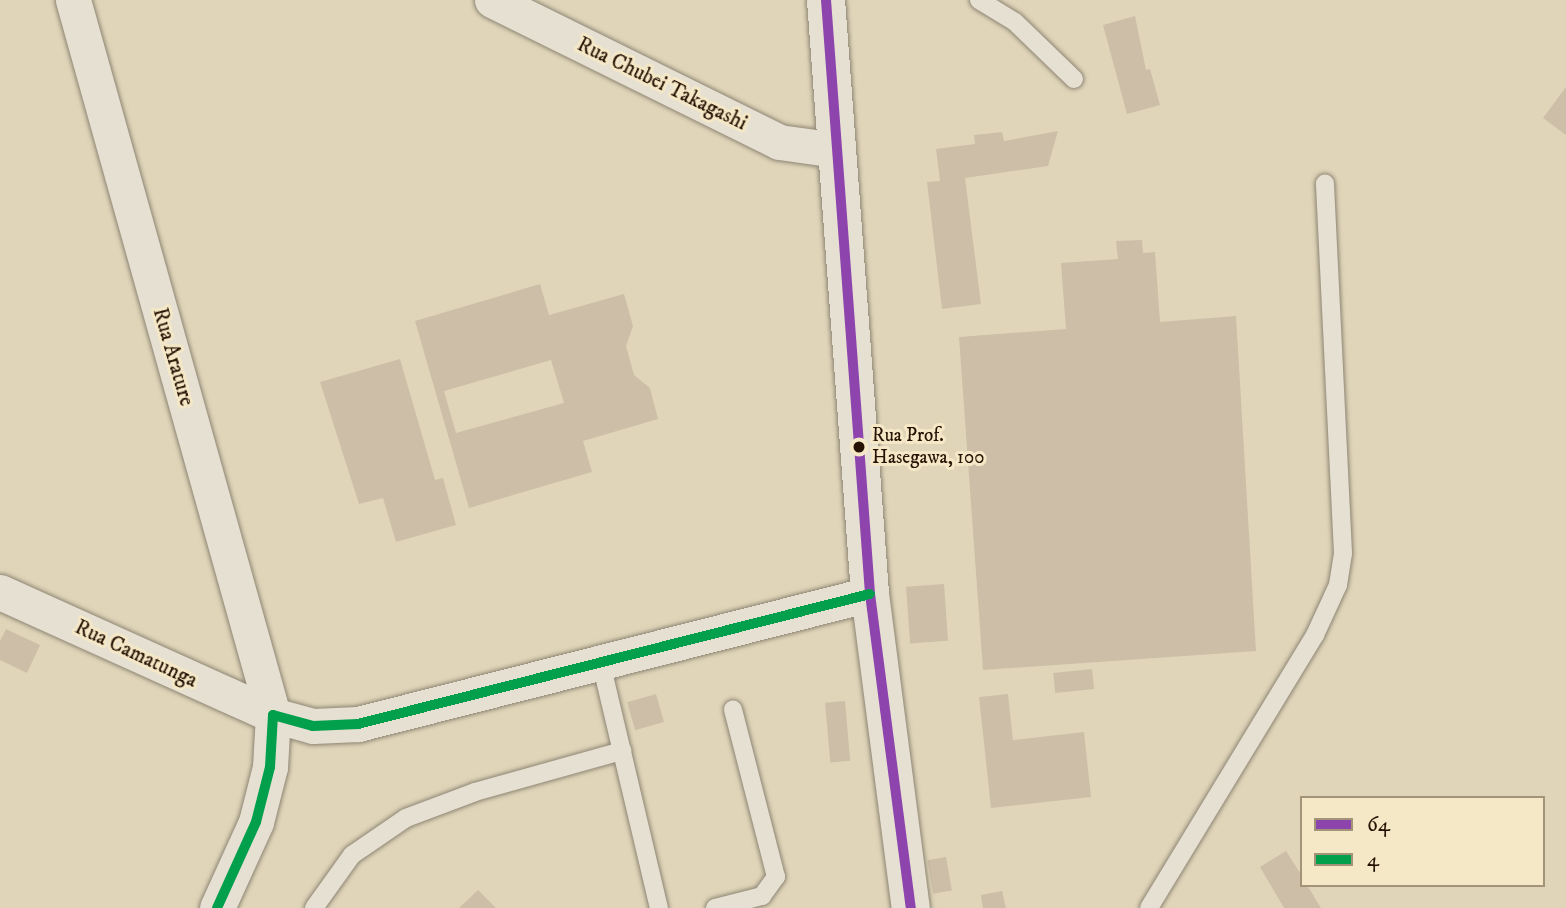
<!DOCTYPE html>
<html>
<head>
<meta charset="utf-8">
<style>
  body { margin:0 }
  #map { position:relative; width:1566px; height:908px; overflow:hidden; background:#e0d5b9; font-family:"IM FELL DW Pica",serif }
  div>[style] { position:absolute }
  .building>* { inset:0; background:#cdbea8; transform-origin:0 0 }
  .roads { filter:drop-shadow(0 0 2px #8e8574) drop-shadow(0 0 2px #8e8574) }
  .lane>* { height:18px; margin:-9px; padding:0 9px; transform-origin:9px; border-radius:9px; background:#e5e0d2 }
  .street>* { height:35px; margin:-17.5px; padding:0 17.5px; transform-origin:17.5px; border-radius:17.5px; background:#e5e0d2 }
  .secondary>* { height:38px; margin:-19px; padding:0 19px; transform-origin:19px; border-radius:19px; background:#e5e0d2 }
  .bus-1>* { height:10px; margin:-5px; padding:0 5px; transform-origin:5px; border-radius:5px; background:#8e44ad }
  .bus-2>* { height:10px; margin:-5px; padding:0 5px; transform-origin:5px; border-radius:5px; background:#029f4d }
  .dots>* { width:19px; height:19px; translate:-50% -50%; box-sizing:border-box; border:4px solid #f5e8c7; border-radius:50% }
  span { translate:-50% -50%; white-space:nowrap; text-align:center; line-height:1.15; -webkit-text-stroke:6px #f5e8c7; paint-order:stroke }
  .bus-label { font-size:19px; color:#271304 }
  .left { translate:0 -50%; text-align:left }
  .street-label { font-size:21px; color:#271304 }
  .legend { position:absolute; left:1300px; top:796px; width:245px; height:91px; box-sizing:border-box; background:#f5e8c7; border:2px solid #a39379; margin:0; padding:9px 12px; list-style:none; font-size:21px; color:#271304 }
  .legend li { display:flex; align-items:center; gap:14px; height:35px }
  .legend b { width:35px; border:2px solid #a39379 }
</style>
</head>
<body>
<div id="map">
  <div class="building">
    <i style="clip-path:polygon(1135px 16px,1146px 70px,1150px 69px,1160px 105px,1127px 114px,1103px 25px)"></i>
    <i style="clip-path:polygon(1566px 87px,1566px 135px,1543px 118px)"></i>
    <i style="clip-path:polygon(1058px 131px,1048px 166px,965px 178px,981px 304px,942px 309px,927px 182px,940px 181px,936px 149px,975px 144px,974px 135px,1002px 132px,1004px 141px)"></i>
    <i style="clip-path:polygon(1142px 240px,1143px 253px,1155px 252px,1160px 322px,1236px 316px,1256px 651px,983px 670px,959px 337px,1066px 329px,1061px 263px,1118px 259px,1116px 241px)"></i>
    <i style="clip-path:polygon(evenodd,540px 284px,549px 315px,624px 294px,633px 326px,626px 346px,634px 375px,650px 388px,658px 419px,583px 441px,592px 472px,469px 508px,415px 321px,540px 284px,551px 360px,564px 403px,456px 433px,444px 391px,551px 360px)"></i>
    <i style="clip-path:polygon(400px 359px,435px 480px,443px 478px,456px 525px,396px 542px,383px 498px,359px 504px,320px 382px)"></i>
    <i style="left:944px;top:584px;width:57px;height:38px;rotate:86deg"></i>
    <i style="clip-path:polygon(6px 629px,40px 645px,27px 673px,0 660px,0 641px)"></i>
    <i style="left:1092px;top:669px;width:20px;height:39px;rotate:84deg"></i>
    <i style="left:656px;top:694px;width:29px;height:30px;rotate:74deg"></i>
    <i style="clip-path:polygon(1008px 694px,1013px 740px,1084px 732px,1091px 797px,991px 808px,979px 697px)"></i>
    <i style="left:845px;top:701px;width:60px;height:20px;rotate:85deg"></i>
    <i style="clip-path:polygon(1286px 851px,1302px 876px,1302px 885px,1307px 885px,1321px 908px,1284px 908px,1260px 867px)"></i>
    <i style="left:946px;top:857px;width:34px;height:19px;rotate:80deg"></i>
    <i style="clip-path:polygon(478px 890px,496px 908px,459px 908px)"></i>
    <i style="clip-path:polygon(1002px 891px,1006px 908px,983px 908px,981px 895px)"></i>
  </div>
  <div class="roads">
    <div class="lane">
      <i style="left:979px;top:0;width:42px;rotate:31.4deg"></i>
      <i style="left:1015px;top:22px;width:82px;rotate:44deg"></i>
      <i style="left:601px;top:663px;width:252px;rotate:76.7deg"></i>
      <i style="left:314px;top:908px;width:65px;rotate:-54.4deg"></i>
      <i style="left:352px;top:855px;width:65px;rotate:-34.4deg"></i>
      <i style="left:406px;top:818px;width:74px;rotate:-20.6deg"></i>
      <i style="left:475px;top:792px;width:153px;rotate:-15.6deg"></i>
      <i style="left:715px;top:908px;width:49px;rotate:-14.3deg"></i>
      <i style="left:762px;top:896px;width:24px;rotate:-54deg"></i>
      <i style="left:776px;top:877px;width:173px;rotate:-104.4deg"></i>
      <i style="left:1149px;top:908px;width:320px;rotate:-58.7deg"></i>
      <i style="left:1315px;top:635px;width:55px;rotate:-65.3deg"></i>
      <i style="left:1338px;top:585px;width:32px;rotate:-81deg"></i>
      <i style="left:1343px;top:553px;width:370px;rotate:-92.8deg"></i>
    </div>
    <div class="street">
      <i style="left:73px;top:0;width:742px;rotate:74.37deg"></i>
      <i style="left:492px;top:0;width:320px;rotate:26.3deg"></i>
      <i style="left:779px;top:142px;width:59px;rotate:7.9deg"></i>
      <i style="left:0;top:592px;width:299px;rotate:24.3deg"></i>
      <i style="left:217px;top:908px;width:94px;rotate:-65.6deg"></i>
      <i style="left:256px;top:822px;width:57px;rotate:-75.7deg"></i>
      <i style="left:270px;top:767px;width:52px;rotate:-86.7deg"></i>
      <i style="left:273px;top:715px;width:41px;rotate:15.4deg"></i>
      <i style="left:313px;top:726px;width:45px;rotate:-2.5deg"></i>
      <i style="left:358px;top:724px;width:528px;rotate:-14.25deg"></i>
    </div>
    <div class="secondary">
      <i style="left:826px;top:0;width:596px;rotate:85.76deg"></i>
      <i style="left:870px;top:594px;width:317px;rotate:82.6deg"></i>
    </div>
  </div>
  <div class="bus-1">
    <i style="left:826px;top:0;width:596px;rotate:85.76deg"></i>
    <i style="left:870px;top:594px;width:317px;rotate:82.6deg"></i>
  </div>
  <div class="bus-2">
    <i style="left:217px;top:908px;width:94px;rotate:-65.6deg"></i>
    <i style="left:256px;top:822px;width:57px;rotate:-75.7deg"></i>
    <i style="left:270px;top:767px;width:52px;rotate:-86.7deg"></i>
    <i style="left:273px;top:715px;width:41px;rotate:15.4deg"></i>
    <i style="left:313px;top:726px;width:45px;rotate:-2.5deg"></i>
    <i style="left:358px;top:724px;width:528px;rotate:-14.25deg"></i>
  </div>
  <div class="dots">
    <i style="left:859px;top:447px;background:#271304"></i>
  </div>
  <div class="bus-label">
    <span class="left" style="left:872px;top:447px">Rua Prof.<br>Hasegawa, 100</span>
  </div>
  <div class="street-label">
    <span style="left:662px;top:84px;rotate:26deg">Rua Chubei Takagashi</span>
    <span style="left:173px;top:357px;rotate:74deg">Rua Arature</span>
    <span style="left:136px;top:654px;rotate:25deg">Rua Camatunga</span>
  </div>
  <ul class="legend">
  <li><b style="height:9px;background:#8e44ad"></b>64</li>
  <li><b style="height:9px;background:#029f4d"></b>4</li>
  </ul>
</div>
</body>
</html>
